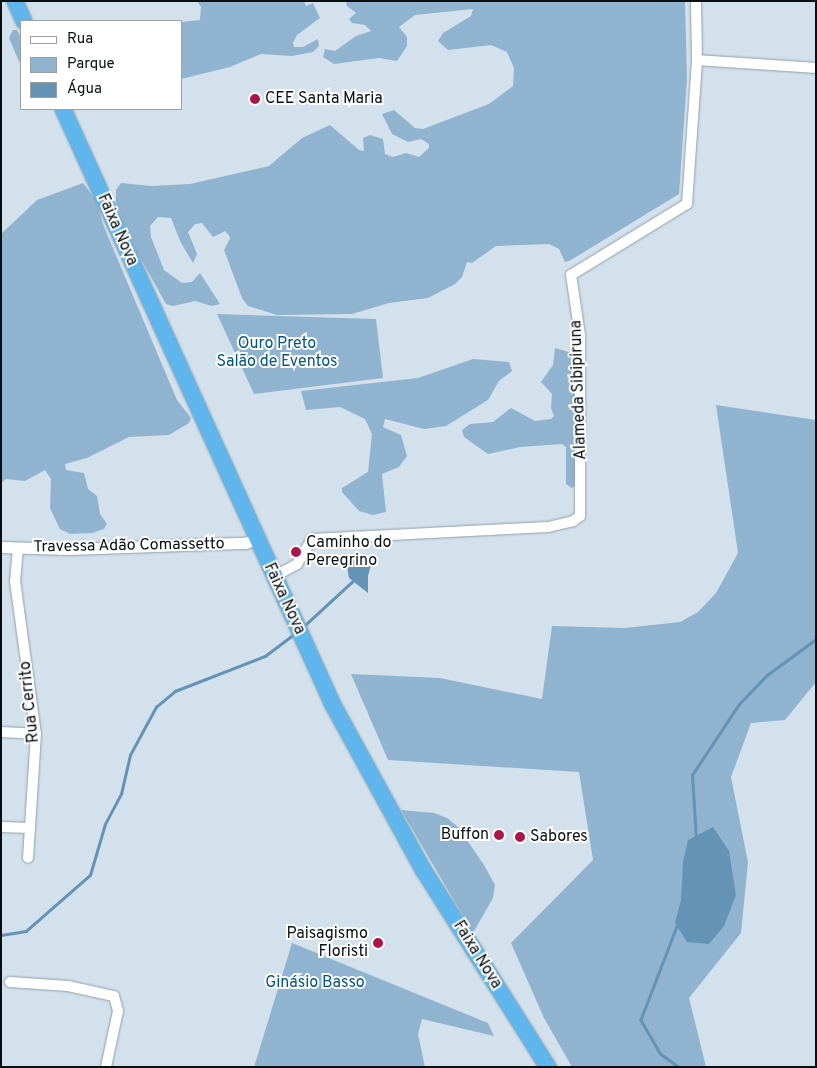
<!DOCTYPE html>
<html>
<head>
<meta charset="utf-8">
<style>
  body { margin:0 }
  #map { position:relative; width:817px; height:1068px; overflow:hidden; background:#d2e1ec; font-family:Overpass,sans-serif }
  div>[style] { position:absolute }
  .green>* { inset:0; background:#90b4cf }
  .water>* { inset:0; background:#6493b5 }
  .stream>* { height:2.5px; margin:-1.25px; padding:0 1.25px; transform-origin:1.25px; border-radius:1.25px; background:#6493b5 }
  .roads { filter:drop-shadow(0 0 1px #93a0ab) drop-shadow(0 0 1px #93a0ab) }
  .minor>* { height:10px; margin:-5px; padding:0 5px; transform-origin:5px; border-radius:5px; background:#fff }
  .tertiary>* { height:11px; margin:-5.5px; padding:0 5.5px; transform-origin:5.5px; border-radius:5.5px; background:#fff }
  .trunk>* { height:16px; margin:-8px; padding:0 8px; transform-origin:8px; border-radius:8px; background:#5eb6ec }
  .dots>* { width:14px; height:14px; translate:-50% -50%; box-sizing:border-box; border:2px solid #fff; border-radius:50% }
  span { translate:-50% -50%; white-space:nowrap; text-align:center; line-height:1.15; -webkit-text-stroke:4px #fff; paint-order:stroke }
  .poi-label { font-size:16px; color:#0a0f12 }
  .left { translate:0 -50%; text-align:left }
  .right { translate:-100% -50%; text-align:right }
  .street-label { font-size:16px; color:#0a0f12 }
  .park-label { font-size:16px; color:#005683 }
  .frame { position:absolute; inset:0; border:2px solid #0a0f12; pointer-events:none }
  .legend { position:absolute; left:20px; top:20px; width:162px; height:90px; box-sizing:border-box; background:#fff; border:1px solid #9d9fa0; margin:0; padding:6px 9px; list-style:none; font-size:15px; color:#0a0f12 }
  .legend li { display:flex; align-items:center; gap:10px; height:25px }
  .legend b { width:25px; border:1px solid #9d9fa0 }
</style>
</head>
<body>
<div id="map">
  <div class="green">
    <i style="clip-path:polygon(197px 1px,304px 1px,306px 6px,313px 3px,320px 18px,297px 35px,293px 43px,294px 47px,303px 47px,318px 39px,319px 46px,313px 52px,292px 56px,261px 54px,230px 67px,181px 79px,181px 22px,200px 20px,201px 7px)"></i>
    <i style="clip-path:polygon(346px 1px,685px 1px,687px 79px,679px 194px,571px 260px,565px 262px,559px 249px,549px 244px,496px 246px,472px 263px,467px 262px,462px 277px,455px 284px,428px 298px,389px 303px,352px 314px,277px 315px,248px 306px,242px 298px,224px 250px,230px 238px,228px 234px,225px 231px,213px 237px,202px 223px,195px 224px,188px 232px,197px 254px,193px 263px,181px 243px,171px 218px,158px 217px,150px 226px,151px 237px,164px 270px,182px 283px,192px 282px,200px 273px,220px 304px,212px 306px,195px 301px,173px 306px,166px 304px,137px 252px,116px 204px,116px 190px,121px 183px,151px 186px,190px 184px,269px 166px,302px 138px,330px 125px,359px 150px,364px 151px,363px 138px,370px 135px,383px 139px,385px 154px,393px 157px,406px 153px,419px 157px,429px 148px,429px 144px,421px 139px,408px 142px,392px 134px,382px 114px,394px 110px,415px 128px,423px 129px,489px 104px,513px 86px,514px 68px,507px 52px,491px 45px,448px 50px,438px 41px,443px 33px,471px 16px,473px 9px,415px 15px,399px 27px,407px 37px,407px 46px,397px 61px,379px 58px,334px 64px,323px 57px,325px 49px,335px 51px,356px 36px,371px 31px,365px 25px,352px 23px,349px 19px,356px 13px,347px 6px)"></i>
    <i style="clip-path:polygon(13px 30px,17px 30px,21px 38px,21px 66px,9px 38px)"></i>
    <i style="clip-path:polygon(83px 183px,96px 200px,104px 227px,177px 400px,191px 418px,189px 423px,169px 435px,129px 437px,87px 458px,65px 464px,66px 470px,84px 473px,88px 489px,97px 496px,100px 514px,107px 524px,104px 529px,92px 533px,70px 534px,60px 529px,50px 508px,51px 479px,45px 470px,25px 481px,6px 479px,1px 483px,1px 234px,37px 200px)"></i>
    <i style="clip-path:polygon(217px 314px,376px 319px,383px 378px,254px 394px)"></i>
    <i style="clip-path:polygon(555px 348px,576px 354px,575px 486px,572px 488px,566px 484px,566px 447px,562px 444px,520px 447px,488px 454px,464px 437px,462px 430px,470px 424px,493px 422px,511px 408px,535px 421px,551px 419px,554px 416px,551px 408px,552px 394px,541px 382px,553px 365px)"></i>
    <i style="clip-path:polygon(473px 359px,509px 362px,512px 371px,499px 381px,488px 400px,446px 426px,424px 429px,385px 419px,383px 427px,401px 435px,407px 456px,399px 467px,382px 474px,386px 512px,373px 515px,359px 511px,342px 492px,342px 488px,368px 472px,372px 434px,365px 419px,340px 407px,306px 410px,301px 391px,418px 378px)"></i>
    <i style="clip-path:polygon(716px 405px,816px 420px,816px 682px,785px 720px,751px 723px,731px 777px,748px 862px,741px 933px,689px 998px,706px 1067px,572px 1067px,544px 1018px,511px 943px,593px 860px,579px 772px,388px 760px,351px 674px,440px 678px,542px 699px,552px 626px,625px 628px,680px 622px,698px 612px,716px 593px,738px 553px)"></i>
    <i style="clip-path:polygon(401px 810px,434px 813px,447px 818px,458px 827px,484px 865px,495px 885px,493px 898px,473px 933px)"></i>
    <i style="clip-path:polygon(292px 943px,488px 1023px,494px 1036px,422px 1019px,418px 1034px,425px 1067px,254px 1067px)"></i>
  </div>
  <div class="water">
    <i style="clip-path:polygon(345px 556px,373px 557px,368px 576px,368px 593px,349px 578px)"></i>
    <i style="clip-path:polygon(713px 827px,729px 851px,736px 895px,724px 926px,709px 944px,687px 942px,675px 923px,681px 900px,683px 862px,688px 840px)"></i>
  </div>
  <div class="stream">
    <i style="left:304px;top:626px;width:69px;rotate:-42.7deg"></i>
    <i style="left:696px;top:840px;width:65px;rotate:-93.5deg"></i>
    <i style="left:692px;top:775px;width:85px;rotate:-56.5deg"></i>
    <i style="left:739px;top:704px;width:40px;rotate:-46deg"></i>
    <i style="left:767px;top:675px;width:61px;rotate:-36.3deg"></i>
    <i style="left:678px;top:924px;width:103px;rotate:111.1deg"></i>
    <i style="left:641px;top:1020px;width:39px;rotate:60deg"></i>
    <i style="left:661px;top:1054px;width:22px;rotate:36deg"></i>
    <i style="left:1px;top:935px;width:25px;rotate:-9deg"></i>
    <i style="left:26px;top:931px;width:85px;rotate:-41.2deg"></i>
    <i style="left:90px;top:875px;width:53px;rotate:-73.6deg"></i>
    <i style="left:105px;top:824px;width:34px;rotate:-62deg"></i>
    <i style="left:121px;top:794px;width:40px;rotate:-77deg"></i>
    <i style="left:130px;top:755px;width:55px;rotate:-61.6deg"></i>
    <i style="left:156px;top:707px;width:25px;rotate:-40deg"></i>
    <i style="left:175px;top:691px;width:97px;rotate:-21.3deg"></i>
    <i style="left:265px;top:656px;width:36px;rotate:-37deg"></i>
  </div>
  <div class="roads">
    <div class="minor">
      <i style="left:697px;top:60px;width:119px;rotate:3.8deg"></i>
      <i style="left:18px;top:548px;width:33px;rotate:95deg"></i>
      <i style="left:15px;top:581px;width:154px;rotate:82.2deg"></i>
      <i style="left:36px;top:734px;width:124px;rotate:93.7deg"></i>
      <i style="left:273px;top:577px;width:27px;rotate:-28deg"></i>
      <i style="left:297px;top:564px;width:29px;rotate:-59deg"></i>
      <i style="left:312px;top:539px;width:236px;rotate:-2.9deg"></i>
      <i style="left:548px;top:527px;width:26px;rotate:-13deg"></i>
      <i style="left:573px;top:521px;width:9px;rotate:-36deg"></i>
      <i style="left:580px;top:516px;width:181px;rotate:-90deg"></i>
      <i style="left:580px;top:335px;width:61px;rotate:-98.5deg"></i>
      <i style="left:571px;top:275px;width:136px;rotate:-31.5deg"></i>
      <i style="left:687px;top:204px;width:144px;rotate:-86deg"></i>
      <i style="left:697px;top:60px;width:59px;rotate:-91deg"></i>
      <i style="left:1px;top:732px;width:35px;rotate:3deg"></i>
      <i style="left:1px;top:827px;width:29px;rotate:2deg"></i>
      <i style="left:10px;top:982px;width:58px;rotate:3.9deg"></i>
      <i style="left:68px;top:986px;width:47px;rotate:12.3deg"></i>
      <i style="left:114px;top:996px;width:16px;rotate:75deg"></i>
      <i style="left:118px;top:1011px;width:57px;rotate:102.1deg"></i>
    </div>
    <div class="tertiary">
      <i style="left:1px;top:547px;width:68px;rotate:1.7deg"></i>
      <i style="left:69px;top:549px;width:176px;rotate:-2deg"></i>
      <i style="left:245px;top:543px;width:12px;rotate:-20deg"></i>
    </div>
    <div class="trunk">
      <i style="left:15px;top:1px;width:22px;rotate:66deg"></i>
      <i style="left:63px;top:109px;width:654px;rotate:65.63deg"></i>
      <i style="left:333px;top:705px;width:189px;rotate:61.3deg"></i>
      <i style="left:424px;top:871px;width:232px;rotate:57.7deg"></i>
    </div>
  </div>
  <div class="dots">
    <i style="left:255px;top:99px;background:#aa1648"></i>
    <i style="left:296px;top:552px;background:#aa1648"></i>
    <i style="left:499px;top:835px;background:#aa1648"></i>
    <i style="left:520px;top:837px;background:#aa1648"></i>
    <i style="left:378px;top:943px;background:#aa1648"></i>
  </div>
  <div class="poi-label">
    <span class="left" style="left:265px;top:99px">CEE Santa Maria</span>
    <span class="left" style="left:306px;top:552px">Caminho do<br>Peregrino</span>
    <span class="right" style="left:489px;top:835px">Buffon</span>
    <span class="left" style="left:530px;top:837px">Sabores</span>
    <span class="right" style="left:368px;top:943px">Paisagismo<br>Floristi</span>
  </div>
  <div class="street-label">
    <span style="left:117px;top:230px;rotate:66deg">Faixa Nova</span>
    <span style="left:579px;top:390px;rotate:-92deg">Alameda Sibipiruna</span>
    <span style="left:129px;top:546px;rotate:-1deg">Travessa Adão Comassetto</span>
    <span style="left:284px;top:599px;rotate:65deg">Faixa Nova</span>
    <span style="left:30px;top:702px;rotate:-96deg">Rua Cerrito</span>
    <span style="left:477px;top:955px;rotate:58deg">Faixa Nova</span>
  </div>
  <div class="park-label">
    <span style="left:277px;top:353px">Ouro Preto<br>Salão de Eventos</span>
    <span style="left:315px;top:983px">Ginásio Basso</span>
  </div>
  <div class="frame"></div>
  <ul class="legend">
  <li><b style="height:6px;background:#fff"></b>Rua</li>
  <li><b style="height:14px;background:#90b4cf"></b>Parque</li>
  <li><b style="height:14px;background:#6493b5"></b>Água</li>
  </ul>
</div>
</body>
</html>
